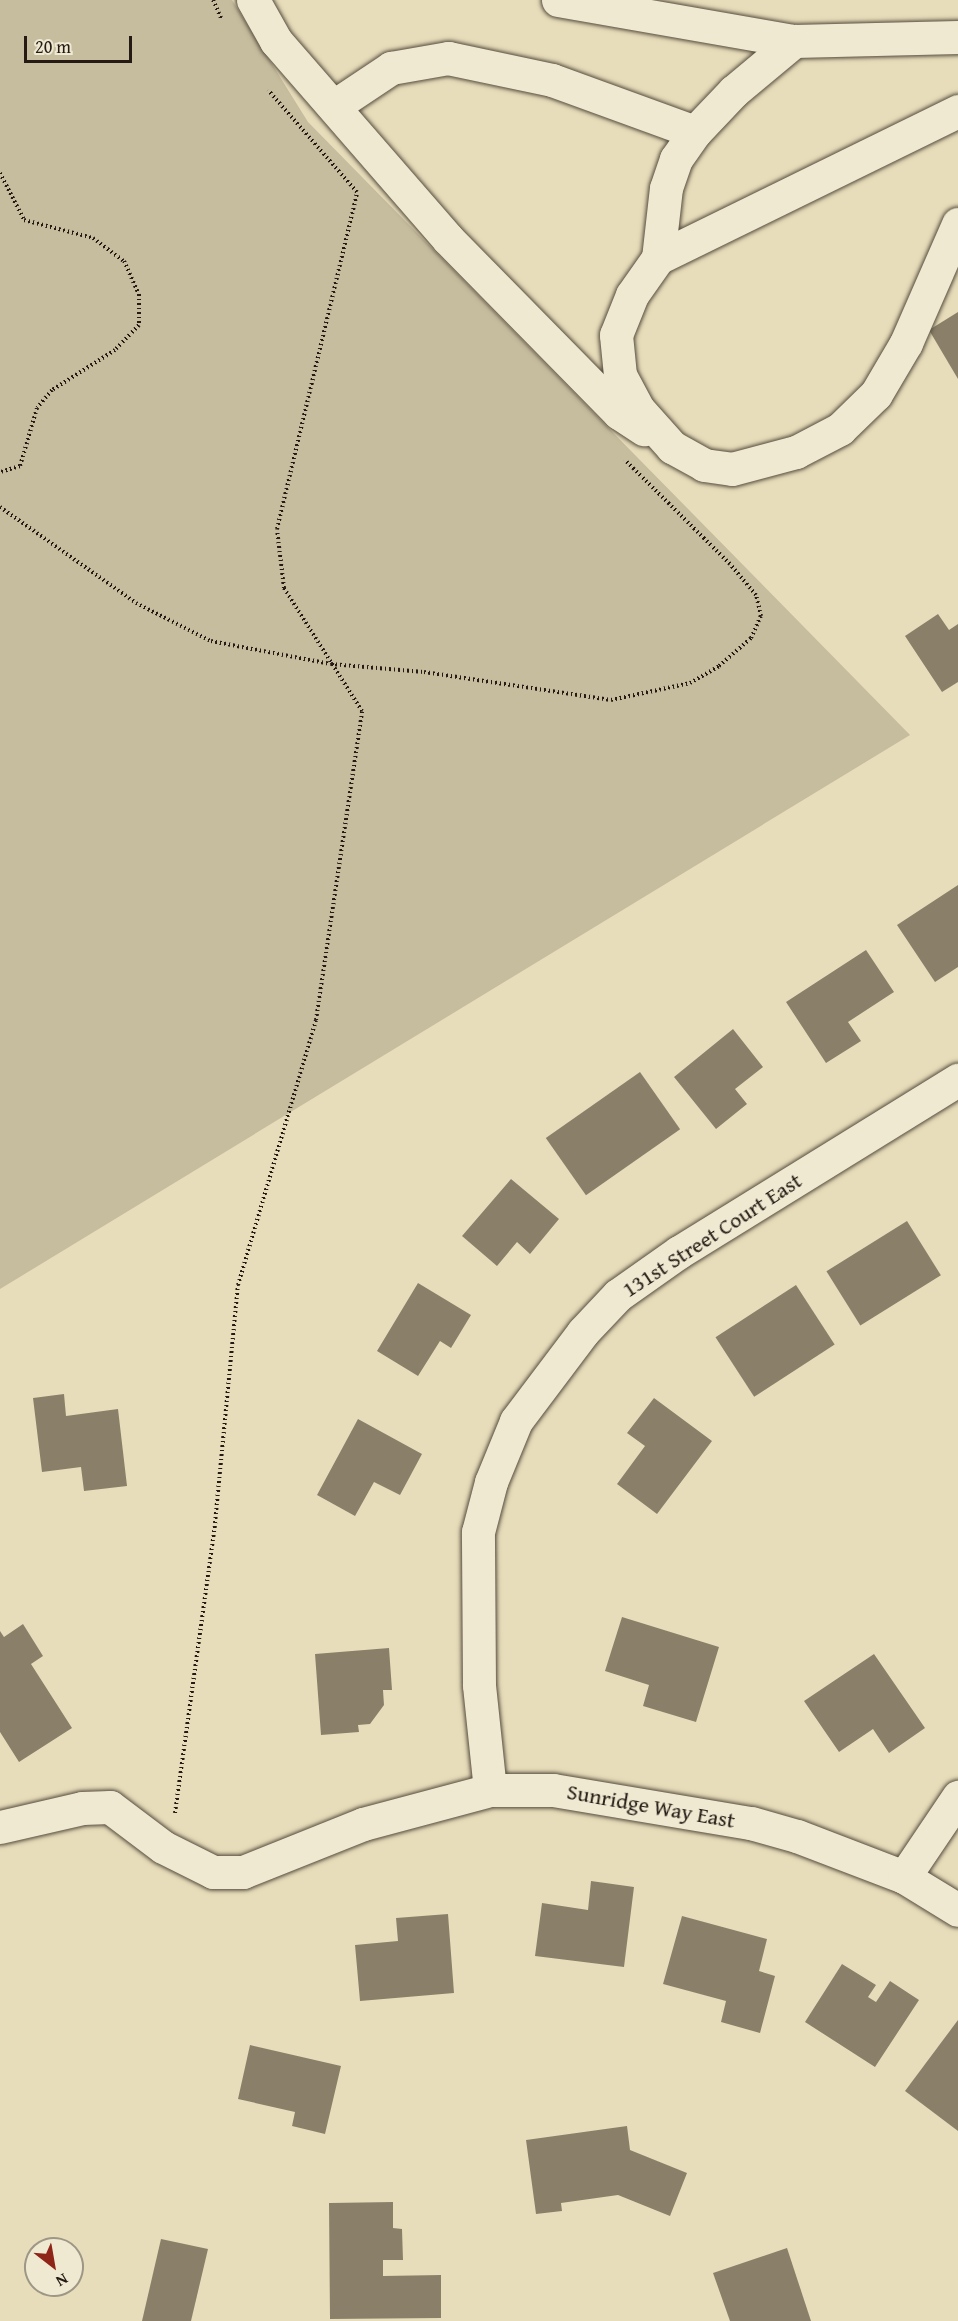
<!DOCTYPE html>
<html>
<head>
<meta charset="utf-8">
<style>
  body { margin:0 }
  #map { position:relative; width:958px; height:2321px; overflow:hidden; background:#e7ddba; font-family:"Gentium Book Plus",serif }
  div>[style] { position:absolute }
  .green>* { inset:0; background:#c6bc9e }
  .building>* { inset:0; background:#8a806a; transform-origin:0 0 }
  .path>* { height:4px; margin-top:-2px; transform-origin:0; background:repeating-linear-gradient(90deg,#251b14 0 1.5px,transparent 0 4.5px) }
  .roads { filter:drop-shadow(0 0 2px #564c3e) drop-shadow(0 0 2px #564c3e) }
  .minor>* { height:33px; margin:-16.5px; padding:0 16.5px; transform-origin:16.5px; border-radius:16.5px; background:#efe9d2 }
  span { translate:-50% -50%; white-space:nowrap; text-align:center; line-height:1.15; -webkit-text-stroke:4.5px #efe9d2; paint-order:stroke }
  .street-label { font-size:22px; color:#251b14 }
  .north { position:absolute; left:24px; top:2237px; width:60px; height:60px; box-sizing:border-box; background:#efe9d2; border:2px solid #9e9786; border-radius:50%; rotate:149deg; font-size:16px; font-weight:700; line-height:24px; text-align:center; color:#251b14 }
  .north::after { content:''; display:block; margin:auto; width:21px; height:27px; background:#8f2418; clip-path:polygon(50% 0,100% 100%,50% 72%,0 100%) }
  .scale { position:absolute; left:24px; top:36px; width:108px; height:27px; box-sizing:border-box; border:3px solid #251b14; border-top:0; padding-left:8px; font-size:18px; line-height:21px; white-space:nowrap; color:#251b14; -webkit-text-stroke:4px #efe9d2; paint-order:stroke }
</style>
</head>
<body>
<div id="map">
  <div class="green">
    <i style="clip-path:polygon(0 0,232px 0,308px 122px,910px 735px,0 1289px)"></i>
  </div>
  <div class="building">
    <i style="clip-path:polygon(958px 312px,958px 379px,929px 330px)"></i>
    <i style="clip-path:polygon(938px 614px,949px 630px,958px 624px,958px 682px,942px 692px,905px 636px)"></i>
    <i style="clip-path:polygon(958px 885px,958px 967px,935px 982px,897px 925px)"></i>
    <i style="clip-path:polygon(866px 950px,894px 992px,848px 1022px,861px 1041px,826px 1063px,786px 1002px)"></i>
    <i style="clip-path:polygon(733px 1029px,763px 1067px,735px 1089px,747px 1104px,716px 1129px,674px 1077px)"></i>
    <i style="left:640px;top:1072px;width:70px;height:115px;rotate:55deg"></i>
    <i style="clip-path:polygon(511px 1179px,559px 1219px,530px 1254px,517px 1242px,497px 1266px,462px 1236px)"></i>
    <i style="left:907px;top:1221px;width:64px;height:95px;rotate:58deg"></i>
    <i style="clip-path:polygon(418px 1283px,471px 1315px,451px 1348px,440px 1341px,418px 1376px,377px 1351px)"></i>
    <i style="left:796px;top:1285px;width:71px;height:96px;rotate:57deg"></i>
    <i style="clip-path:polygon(64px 1394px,66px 1416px,118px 1409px,127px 1486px,84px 1491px,81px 1467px,42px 1472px,33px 1398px)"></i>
    <i style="clip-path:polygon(654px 1398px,712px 1441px,657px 1514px,617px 1484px,645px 1446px,627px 1433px)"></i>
    <i style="clip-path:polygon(358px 1419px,422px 1454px,400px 1495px,374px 1482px,355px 1516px,317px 1495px)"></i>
    <i style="clip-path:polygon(622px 1617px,719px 1647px,696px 1722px,643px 1706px,649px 1685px,605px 1671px)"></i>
    <i style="clip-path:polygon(23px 1624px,43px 1656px,31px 1664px,72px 1728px,19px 1762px,0 1732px,0 1631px,4px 1637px)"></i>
    <i style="clip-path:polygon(389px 1648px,392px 1690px,383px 1690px,384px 1705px,370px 1724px,358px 1725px,359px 1732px,321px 1735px,315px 1654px)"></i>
    <i style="clip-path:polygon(874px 1654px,925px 1728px,889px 1753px,873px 1729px,839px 1752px,804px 1701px)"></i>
    <i style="clip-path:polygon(591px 1881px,634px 1887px,624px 1967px,535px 1956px,542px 1903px,588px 1910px)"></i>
    <i style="clip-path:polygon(448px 1914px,454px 1993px,360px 2001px,355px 1945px,398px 1941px,396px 1918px)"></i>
    <i style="clip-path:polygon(682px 1916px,767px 1939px,759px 1971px,775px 1976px,760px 2033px,721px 2022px,726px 2001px,663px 1984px)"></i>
    <i style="clip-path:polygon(842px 1964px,876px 1985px,868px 1997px,876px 2002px,890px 1981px,919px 2000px,875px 2067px,805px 2022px)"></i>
    <i style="clip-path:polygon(958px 2020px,958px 2131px,905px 2091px)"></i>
    <i style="clip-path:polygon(250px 2045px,341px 2066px,325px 2134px,292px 2126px,295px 2112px,238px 2099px)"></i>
    <i style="clip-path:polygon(627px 2126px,630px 2150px,687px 2173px,670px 2216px,618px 2195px,561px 2203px,562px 2211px,536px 2214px,526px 2140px)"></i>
    <i style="clip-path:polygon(393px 2202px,393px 2228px,402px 2229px,403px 2260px,383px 2260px,383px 2276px,441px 2275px,441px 2318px,330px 2319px,329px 2203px)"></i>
    <i style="clip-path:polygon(161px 2239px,208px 2249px,191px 2321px,142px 2321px)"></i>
    <i style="clip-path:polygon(787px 2248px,811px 2321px,730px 2321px,713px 2273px)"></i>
  </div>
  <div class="path">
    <i style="left:213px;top:0;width:20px;rotate:66deg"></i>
    <i style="left:0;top:173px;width:53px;rotate:62.9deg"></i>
    <i style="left:24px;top:220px;width:71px;rotate:14.6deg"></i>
    <i style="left:93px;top:238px;width:39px;rotate:37deg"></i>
    <i style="left:124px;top:261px;width:36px;rotate:66deg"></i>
    <i style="left:139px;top:294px;width:31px;rotate:90deg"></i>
    <i style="left:139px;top:325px;width:35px;rotate:134deg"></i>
    <i style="left:115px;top:350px;width:75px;rotate:147.6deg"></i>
    <i style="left:52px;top:390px;width:23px;rotate:130deg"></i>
    <i style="left:37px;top:408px;width:60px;rotate:106.3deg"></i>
    <i style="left:20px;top:466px;width:21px;rotate:163deg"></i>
    <i style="left:0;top:507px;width:166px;rotate:35.2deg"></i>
    <i style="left:136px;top:603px;width:84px;rotate:26.9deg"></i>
    <i style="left:211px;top:641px;width:122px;rotate:10.9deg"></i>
    <i style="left:331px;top:664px;width:93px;rotate:4.9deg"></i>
    <i style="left:424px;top:672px;width:189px;rotate:8.5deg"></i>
    <i style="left:611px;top:700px;width:81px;rotate:-12.1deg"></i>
    <i style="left:690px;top:683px;width:34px;rotate:-30deg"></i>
    <i style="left:719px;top:666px;width:43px;rotate:-41.2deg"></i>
    <i style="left:751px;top:638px;width:24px;rotate:-66deg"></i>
    <i style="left:761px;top:616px;width:22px;rotate:-103deg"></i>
    <i style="left:756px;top:595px;width:40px;rotate:-130deg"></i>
    <i style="left:730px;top:564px;width:148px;rotate:-135.3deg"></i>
    <i style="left:175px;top:1813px;width:293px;rotate:-82.1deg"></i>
    <i style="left:215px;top:1523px;width:239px;rotate:-84.5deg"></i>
    <i style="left:238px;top:1285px;width:276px;rotate:-73.6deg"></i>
    <i style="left:316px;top:1020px;width:312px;rotate:-81.5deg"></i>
    <i style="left:362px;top:711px;width:146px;rotate:-122.4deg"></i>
    <i style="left:284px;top:588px;width:59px;rotate:-96.8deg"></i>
    <i style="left:277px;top:529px;width:346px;rotate:-76.6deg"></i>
    <i style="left:357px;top:192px;width:135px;rotate:-131.1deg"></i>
  </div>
  <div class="roads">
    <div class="minor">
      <i style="left:253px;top:0;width:47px;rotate:60.7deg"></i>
      <i style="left:276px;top:41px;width:262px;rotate:49deg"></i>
      <i style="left:448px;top:239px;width:244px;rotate:45.5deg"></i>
      <i style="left:619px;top:413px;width:30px;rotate:33deg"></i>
      <i style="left:558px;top:0;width:240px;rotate:9.9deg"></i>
      <i style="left:794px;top:41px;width:164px;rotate:-1.4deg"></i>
      <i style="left:334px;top:106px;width:69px;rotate:-33.7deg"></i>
      <i style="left:391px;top:68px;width:58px;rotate:-10deg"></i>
      <i style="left:448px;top:58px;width:106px;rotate:11.9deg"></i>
      <i style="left:552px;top:80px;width:152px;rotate:20deg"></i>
      <i style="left:958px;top:111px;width:334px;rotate:153.9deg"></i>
      <i style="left:658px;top:258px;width:45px;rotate:125.1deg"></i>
      <i style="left:632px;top:295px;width:43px;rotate:111.8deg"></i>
      <i style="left:616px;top:335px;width:40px;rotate:84.3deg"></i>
      <i style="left:620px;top:375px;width:40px;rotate:62deg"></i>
      <i style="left:639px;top:410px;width:50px;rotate:48.3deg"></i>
      <i style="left:672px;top:447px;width:37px;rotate:29deg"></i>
      <i style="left:704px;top:465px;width:28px;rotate:8deg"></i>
      <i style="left:732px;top:469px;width:66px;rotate:-14.9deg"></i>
      <i style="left:796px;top:452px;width:50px;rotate:-27.6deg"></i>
      <i style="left:840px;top:429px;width:50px;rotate:-44.2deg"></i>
      <i style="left:876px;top:394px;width:59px;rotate:-59.5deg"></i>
      <i style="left:906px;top:343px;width:130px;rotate:-66.4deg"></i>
      <i style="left:658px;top:258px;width:70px;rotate:-83.5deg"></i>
      <i style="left:666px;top:188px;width:31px;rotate:-71deg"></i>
      <i style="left:676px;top:159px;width:33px;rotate:-55deg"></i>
      <i style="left:695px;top:132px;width:57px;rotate:-46.4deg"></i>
      <i style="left:734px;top:91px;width:78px;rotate:-39.8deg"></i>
      <i style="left:490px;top:1790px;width:106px;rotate:-96deg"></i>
      <i style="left:479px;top:1685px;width:153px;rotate:-90.4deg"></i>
      <i style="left:478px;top:1532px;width:52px;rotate:-75.4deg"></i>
      <i style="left:491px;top:1482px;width:66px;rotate:-67.7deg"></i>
      <i style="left:516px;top:1421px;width:111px;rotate:-53deg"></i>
      <i style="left:583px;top:1332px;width:51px;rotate:-46.6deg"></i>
      <i style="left:618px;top:1295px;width:75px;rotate:-35.2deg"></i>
      <i style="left:679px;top:1252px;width:328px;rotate:-31.7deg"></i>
      <i style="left:0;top:1827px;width:84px;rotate:-13deg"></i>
      <i style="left:82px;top:1808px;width:28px;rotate:-2deg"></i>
      <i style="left:110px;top:1807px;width:66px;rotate:37deg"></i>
      <i style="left:163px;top:1847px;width:56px;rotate:26.6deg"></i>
      <i style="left:213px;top:1872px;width:30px"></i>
      <i style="left:243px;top:1872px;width:129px;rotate:-21.8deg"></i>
      <i style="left:363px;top:1824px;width:131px;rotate:-15deg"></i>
      <i style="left:490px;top:1790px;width:63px"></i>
      <i style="left:553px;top:1790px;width:201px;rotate:9.5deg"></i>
      <i style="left:751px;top:1823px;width:48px;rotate:15.8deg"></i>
      <i style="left:797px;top:1836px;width:115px;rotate:21deg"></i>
      <i style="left:904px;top:1877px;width:63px;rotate:31.4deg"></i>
      <i style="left:904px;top:1877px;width:97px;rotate:-56deg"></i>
    </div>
  </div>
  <div class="street-label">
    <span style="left:712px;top:1235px;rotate:-33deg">131st Street Court East</span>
    <span style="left:651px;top:1806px;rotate:10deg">Sunridge Way East</span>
  </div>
  <div class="north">N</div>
  <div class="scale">20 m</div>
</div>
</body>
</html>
